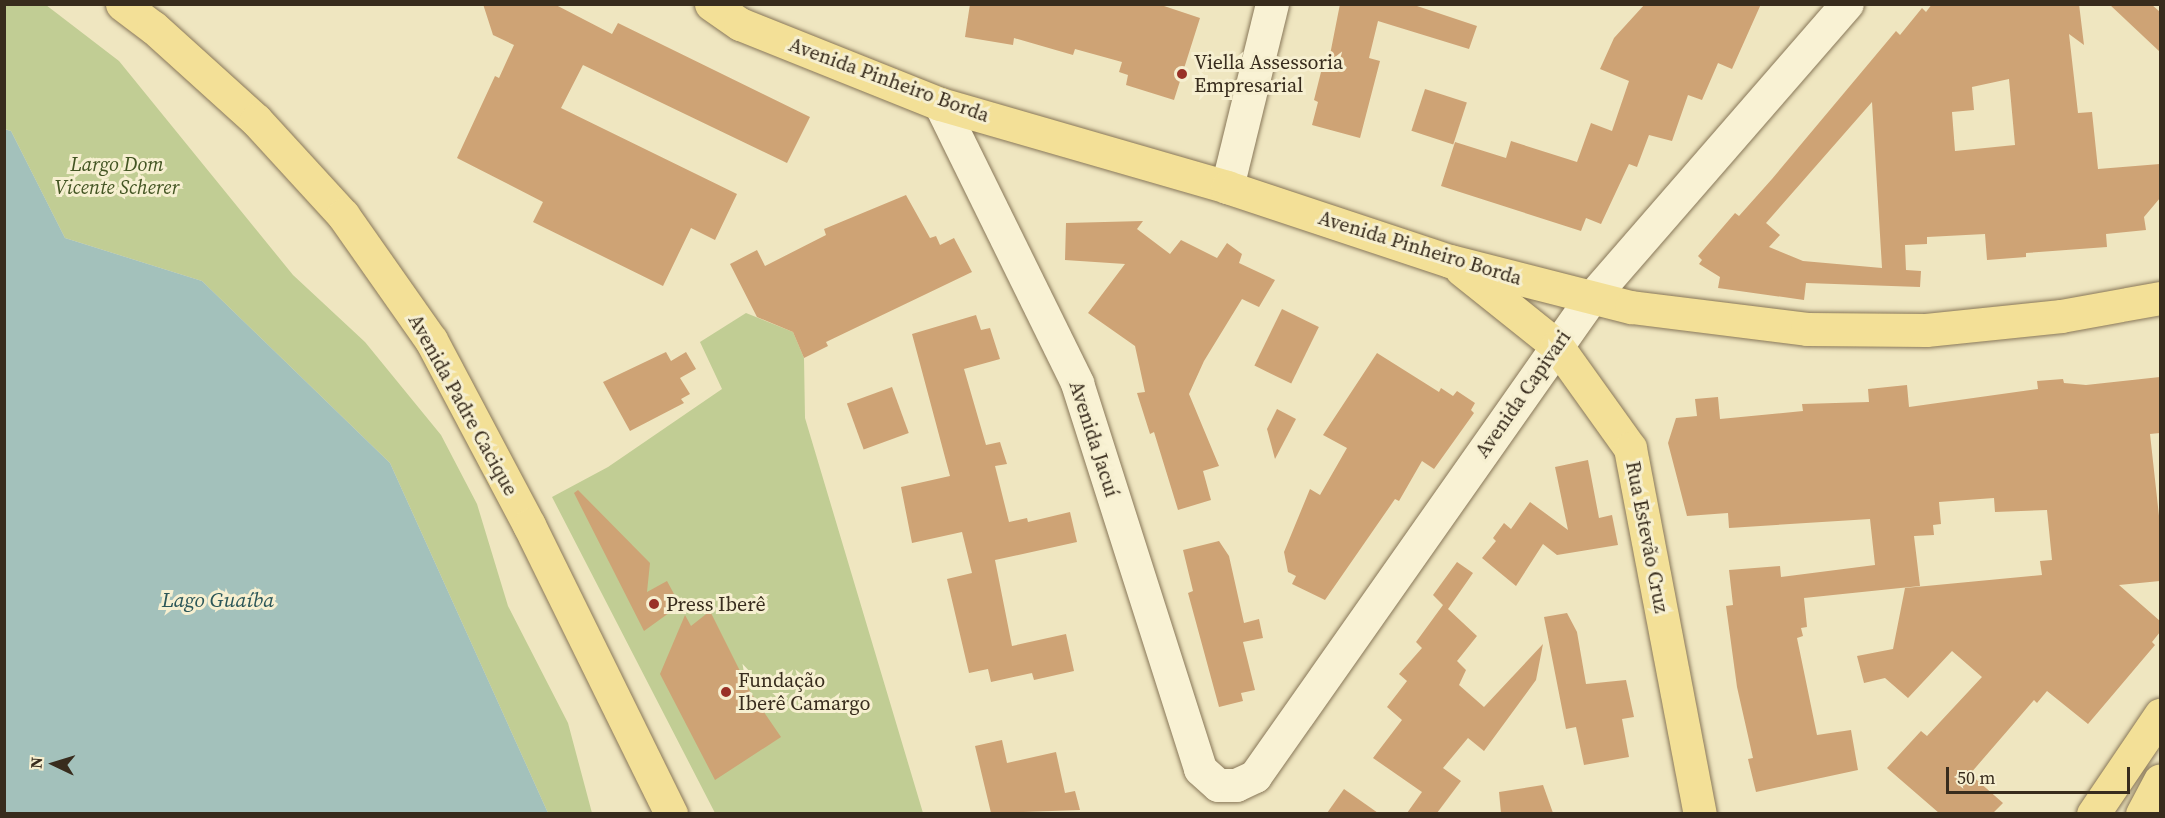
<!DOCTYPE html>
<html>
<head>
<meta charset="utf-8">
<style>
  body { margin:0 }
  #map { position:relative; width:2165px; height:818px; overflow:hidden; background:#efe6c0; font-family:"Source Serif 4",serif }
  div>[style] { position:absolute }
  .green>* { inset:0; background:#c1cd94 }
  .water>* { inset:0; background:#a3c1bb }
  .building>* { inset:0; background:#cea375; transform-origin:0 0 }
  .roads { filter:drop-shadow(0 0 2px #887758) drop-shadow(0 0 2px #887758) }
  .minor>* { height:33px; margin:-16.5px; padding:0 16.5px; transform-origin:16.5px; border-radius:16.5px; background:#f9f2d4 }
  .major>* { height:33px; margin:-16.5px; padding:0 16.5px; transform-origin:16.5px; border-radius:16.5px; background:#f3e097 }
  .dots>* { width:16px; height:16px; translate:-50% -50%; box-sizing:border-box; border:3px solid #f6efd0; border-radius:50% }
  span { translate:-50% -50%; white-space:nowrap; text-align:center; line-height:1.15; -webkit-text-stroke:6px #f6efd0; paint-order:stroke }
  .poi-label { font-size:20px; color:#382c1d }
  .left { translate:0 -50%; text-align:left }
  .street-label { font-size:20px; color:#382c1d }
  .park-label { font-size:20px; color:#435523; font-style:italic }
  .water-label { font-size:21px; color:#2b5658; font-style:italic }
  .frame { position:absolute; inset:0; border:6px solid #382c1d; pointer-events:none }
  .north { position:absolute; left:24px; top:734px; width:60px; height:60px; -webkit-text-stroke:4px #f6efd0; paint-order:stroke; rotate:274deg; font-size:16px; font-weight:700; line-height:24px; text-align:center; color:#382c1d }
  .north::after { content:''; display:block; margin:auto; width:21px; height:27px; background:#382c1d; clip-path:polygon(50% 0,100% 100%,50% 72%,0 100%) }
  .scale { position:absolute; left:1946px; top:767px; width:184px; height:27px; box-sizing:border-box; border:3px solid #382c1d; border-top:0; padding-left:8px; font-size:18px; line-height:21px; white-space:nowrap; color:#382c1d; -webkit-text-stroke:4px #f6efd0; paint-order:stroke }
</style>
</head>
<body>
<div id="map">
  <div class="green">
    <i style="clip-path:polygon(5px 5px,46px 5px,119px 61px,293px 275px,365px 342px,441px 435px,477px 504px,508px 606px,568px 723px,592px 813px,548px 813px,390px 463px,202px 281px,65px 238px,11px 131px,5px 129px)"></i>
    <i style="clip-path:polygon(746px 313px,793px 332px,804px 358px,805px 418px,923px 813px,715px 813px,552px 497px,608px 467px,722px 389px,700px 342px)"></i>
  </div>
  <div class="water">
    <i style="clip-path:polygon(4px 129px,11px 131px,65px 238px,202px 281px,390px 463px,548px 813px,5px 813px)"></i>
  </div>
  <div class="building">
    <i style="clip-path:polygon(483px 4px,554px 4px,612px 34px,618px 23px,810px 117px,787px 163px,583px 65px,561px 108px,737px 194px,715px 240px,691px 228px,663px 286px,533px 222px,543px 202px,457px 158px,495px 76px,499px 78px,514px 45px,493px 35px)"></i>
    <i style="clip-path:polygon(970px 4px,1158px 4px,1200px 18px,1174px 100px,1126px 85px,1128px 75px,1119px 72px,1122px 62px,1075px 49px,1073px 55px,1014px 38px,1013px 45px,965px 37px)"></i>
    <i style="clip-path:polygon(1340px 4px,1411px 4px,1477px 26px,1469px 49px,1378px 21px,1369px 58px,1380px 61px,1360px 138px,1312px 125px,1318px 102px,1314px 100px,1322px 68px,1327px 70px)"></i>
    <i style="clip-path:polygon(1645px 4px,1761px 4px,1732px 69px,1718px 63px,1702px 100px,1688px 95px,1672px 141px,1649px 135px,1637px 167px,1629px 164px,1601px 224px,1586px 218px,1581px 231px,1441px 186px,1455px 142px,1506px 158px,1511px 141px,1577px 162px,1591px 123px,1612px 131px,1629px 81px,1600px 69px,1614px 38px)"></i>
    <i style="clip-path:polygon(evenodd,1932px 4px,2079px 4px,2084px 45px,2069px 34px,2078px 113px,2092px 112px,2098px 169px,2160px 164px,2160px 198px,2144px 217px,2146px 230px,2106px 234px,2107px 247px,2026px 253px,2026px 257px,1987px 260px,1985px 234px,1927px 237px,1927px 244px,1905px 245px,1906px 270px,1921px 271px,1920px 287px,1806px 283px,1804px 300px,1718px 288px,1720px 277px,1699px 264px,1702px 260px,1698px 256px,1735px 213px,1739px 216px,1772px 179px,1896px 31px,1900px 35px,1922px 8px,1926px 12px,1932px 4px,2009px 79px,2015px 145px,1955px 151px,1952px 112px,1974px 110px,1972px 87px,2009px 79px,1932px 4px,1872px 102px,1882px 268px,1803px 261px,1769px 247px,1780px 235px,1766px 223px,1872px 102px)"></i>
    <i style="clip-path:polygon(2109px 4px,2151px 4px,2160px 12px,2160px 52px)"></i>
    <i style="left:1425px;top:89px;width:44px;height:44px;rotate:18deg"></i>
    <i style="clip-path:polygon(906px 195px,930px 238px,936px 236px,940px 245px,954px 238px,972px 272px,826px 342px,828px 346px,804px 358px,793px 332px,757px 317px,730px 264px,757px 250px,765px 266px,826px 235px,824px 229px)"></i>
    <i style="clip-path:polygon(1143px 221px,1137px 229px,1170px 254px,1181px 240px,1217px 258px,1227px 243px,1242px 254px,1239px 263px,1275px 280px,1259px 307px,1242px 299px,1204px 361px,1189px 394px,1219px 466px,1203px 471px,1211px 500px,1178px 510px,1154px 432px,1150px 434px,1137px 393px,1145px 392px,1135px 346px,1088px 313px,1125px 264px,1065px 260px,1066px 223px)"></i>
    <i style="left:1282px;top:309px;width:41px;height:63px;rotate:26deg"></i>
    <i style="clip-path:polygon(976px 315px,981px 330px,990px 328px,1000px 359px,964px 369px,986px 445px,1000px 442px,1007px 464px,995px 466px,1009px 522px,1027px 518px,1028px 522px,1070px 512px,1077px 542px,995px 560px,1012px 646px,1066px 634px,1074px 671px,1034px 680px,1032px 673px,991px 682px,988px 669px,969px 673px,947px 579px,972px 573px,962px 532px,912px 543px,901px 487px,950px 476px,912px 334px)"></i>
    <i style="clip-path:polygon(666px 352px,671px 361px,686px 352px,696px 369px,680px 378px,690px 394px,681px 399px,684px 403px,630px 431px,603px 382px)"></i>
    <i style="clip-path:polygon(1377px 353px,1439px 392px,1441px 388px,1453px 396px,1457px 391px,1475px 403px,1471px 410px,1474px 413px,1434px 469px,1422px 461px,1399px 501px,1395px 499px,1325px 600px,1292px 584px,1296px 576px,1288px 572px,1284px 552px,1310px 489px,1320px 495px,1347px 448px,1323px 435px)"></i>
    <i style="clip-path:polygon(2160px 377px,2160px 433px,2150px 434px,2160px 525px,2160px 581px,2119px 585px,2160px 621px,2160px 632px,2152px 642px,2155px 645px,2088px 724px,2047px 691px,2037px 703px,2034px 700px,1970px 774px,2003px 803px,1993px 813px,1939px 813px,1887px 768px,1921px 731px,1927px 736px,1982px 677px,1952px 651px,1908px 698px,1885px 678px,1864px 683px,1857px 656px,1893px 649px,1905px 588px,2042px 575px,2040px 561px,2052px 560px,2047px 510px,1995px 512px,1994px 498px,1939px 502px,1941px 524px,1933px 525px,1934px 535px,1914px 536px,1920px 586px,1804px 598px,1807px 627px,1801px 628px,1803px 636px,1797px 638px,1817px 735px,1851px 730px,1858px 770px,1756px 792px,1748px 759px,1753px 758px,1737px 687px,1726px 606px,1733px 605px,1729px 570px,1780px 566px,1781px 577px,1875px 565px,1870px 519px,1729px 528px,1728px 513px,1687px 516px,1668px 443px,1676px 418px,1697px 416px,1695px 399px,1718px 397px,1720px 419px,1803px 411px,1802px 404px,1869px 402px,1868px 389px,1907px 385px,1909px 407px,2038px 389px,2037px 381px,2063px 379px,2064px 383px,2086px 385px)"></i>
    <i style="left:892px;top:387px;width:49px;height:48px;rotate:70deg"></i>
    <i style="clip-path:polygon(1277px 409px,1296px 419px,1275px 459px,1267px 429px)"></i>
    <i style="clip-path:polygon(1588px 460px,1599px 518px,1612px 515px,1618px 545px,1557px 555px,1543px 544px,1516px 586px,1482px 558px,1496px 541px,1493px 538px,1504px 523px,1511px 529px,1530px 502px,1568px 530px,1555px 467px)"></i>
    <i style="clip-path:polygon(578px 490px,650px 563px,647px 592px,667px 581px,680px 605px,644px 631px,574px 493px)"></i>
    <i style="clip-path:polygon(1219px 541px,1229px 556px,1244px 623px,1259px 619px,1263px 638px,1243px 642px,1255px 690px,1241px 693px,1243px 701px,1219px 707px,1188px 593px,1193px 591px,1183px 550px)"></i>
    <i style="clip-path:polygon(1457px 562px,1473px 573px,1448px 609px,1477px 636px,1457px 661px,1466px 670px,1459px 685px,1484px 707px,1543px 644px,1536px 680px,1484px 751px,1468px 738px,1443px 768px,1461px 781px,1437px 813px,1407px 813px,1422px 792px,1373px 758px,1402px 720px,1387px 707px,1407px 681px,1399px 674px,1422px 648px,1416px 642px,1443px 605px,1433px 595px)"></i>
    <i style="clip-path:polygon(710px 611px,751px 693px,781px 737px,715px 780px,660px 674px,685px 615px,691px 626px)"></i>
    <i style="clip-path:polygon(1567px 613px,1577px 632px,1586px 684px,1626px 680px,1634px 717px,1622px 719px,1629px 757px,1584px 765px,1576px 727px,1566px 729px,1544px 617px)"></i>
    <i style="clip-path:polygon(1002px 740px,1007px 763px,1056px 752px,1065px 793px,1075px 791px,1080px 810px,991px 813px,975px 746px)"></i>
    <i style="clip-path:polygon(1543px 785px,1553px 813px,1501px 813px,1499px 792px)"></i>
    <i style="clip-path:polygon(1344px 789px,1378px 813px,1327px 813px)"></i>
  </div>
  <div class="roads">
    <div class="minor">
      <i style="left:940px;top:104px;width:311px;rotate:63.8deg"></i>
      <i style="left:1077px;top:383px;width:405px;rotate:72.3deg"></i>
      <i style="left:1200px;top:769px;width:24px;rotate:42deg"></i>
      <i style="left:1218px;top:785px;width:18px"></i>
      <i style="left:1236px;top:785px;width:21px;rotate:-25deg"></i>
      <i style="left:1255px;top:776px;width:584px;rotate:-54.9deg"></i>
      <i style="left:1591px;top:298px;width:390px;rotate:-49deg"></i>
      <i style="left:1227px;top:187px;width:188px;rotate:-76.2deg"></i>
    </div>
    <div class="major">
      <i style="left:122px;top:4px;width:39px;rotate:37deg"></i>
      <i style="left:153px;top:27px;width:139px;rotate:42.1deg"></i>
      <i style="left:256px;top:120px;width:129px;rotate:47.5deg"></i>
      <i style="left:343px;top:215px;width:153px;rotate:54.9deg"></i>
      <i style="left:431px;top:340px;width:209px;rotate:62.1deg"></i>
      <i style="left:529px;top:525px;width:322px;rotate:63.8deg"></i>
      <i style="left:711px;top:4px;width:35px;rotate:35deg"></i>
      <i style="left:740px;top:24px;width:215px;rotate:21.8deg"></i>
      <i style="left:940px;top:104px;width:299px;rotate:16.1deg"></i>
      <i style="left:1227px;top:187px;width:235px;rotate:18.4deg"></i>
      <i style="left:1450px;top:261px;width:187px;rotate:14.3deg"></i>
      <i style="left:1631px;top:307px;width:177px;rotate:7.1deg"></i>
      <i style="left:1807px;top:329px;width:119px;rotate:0.5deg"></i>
      <i style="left:1926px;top:330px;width:136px;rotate:-5.9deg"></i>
      <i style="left:2061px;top:316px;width:101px;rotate:-10.3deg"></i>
      <i style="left:1461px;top:269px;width:123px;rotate:38.7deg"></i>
      <i style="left:1557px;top:346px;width:125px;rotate:54.4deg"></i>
      <i style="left:1630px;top:448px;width:373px;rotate:79.2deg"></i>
      <i style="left:2093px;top:814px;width:120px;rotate:-55.9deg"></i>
      <i style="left:2142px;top:814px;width:38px;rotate:-62deg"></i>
    </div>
  </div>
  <div class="dots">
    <i style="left:1182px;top:74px;background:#993127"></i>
    <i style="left:654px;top:604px;background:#993127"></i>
    <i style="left:726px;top:692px;background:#993127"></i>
  </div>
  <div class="poi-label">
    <span class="left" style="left:1194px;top:74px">Viella Assessoria<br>Empresarial</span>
    <span class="left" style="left:666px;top:604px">Press Iberê</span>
    <span class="left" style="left:738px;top:692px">Fundação<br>Iberê Camargo</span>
  </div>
  <div class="street-label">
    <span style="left:889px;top:80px;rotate:20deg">Avenida Pinheiro Borda</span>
    <span style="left:1420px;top:248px;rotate:17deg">Avenida Pinheiro Borda</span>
    <span style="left:1523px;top:394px;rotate:-55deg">Avenida Capivari</span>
    <span style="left:463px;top:405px;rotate:61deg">Avenida Padre Cacique</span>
    <span style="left:1094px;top:439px;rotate:72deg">Avenida Jacuí</span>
    <span style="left:1647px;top:537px;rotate:79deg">Rua Estevão Cruz</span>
  </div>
  <div class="park-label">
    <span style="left:117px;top:176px">Largo Dom<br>Vicente Scherer</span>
  </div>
  <div class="water-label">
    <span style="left:218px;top:600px">Lago Guaíba</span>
  </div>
  <div class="frame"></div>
  <div class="north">N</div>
  <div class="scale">50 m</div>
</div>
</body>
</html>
